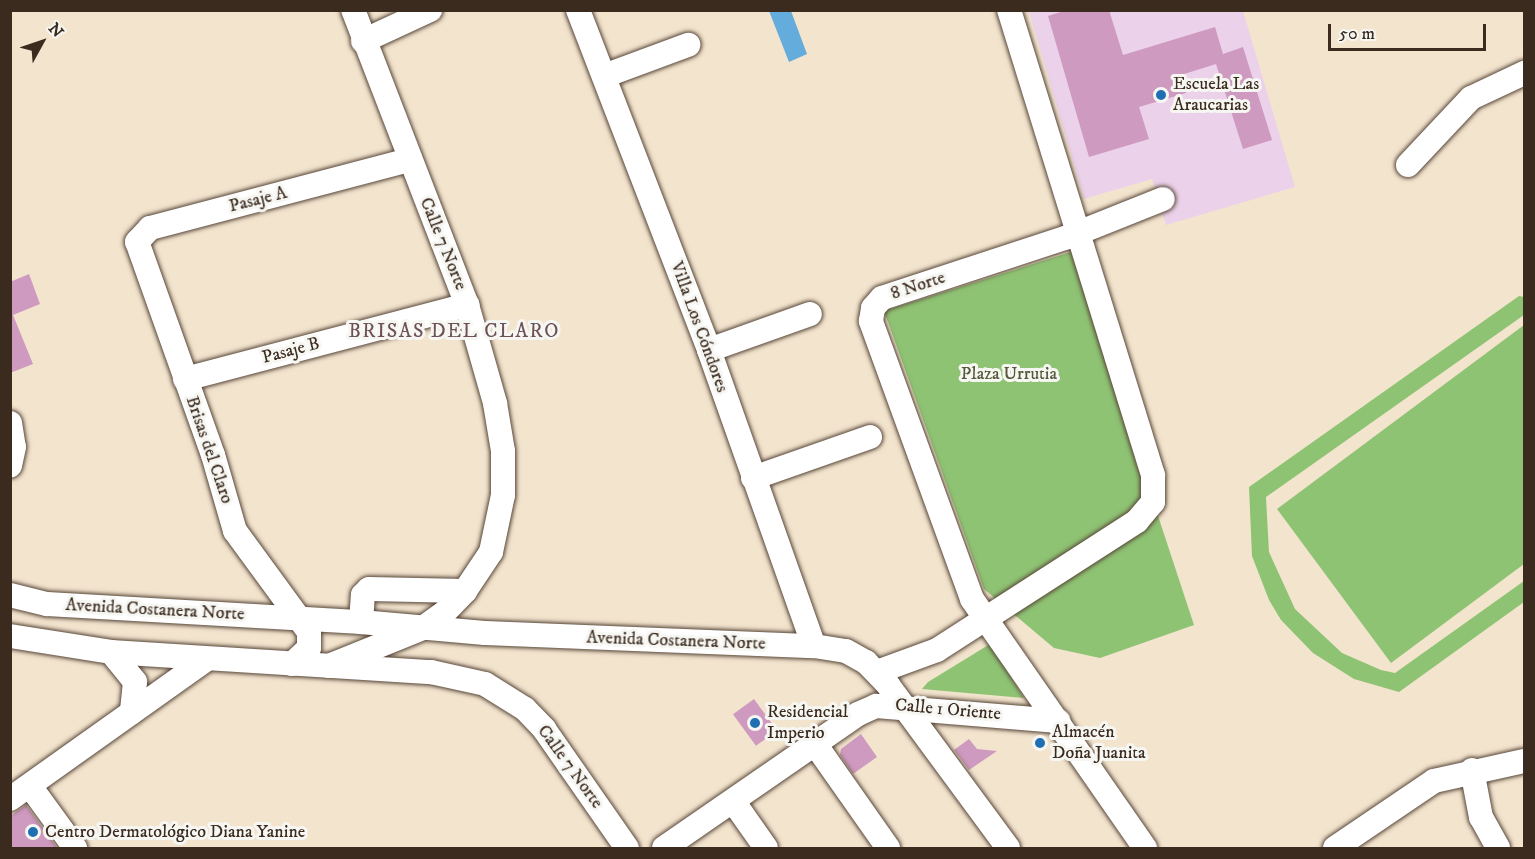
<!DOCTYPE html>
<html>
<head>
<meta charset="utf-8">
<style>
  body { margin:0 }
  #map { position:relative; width:1535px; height:859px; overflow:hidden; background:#f3e4ce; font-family:"IM FELL DW Pica",serif }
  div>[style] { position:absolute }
  .built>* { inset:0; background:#ecd1ea }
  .green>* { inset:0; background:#8fc374 }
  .water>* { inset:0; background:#64acdb }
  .building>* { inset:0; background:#ce9abf; transform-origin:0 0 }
  .roads { filter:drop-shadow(0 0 2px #574638) drop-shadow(0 0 2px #574638) }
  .minor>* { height:24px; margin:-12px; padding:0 12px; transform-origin:12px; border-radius:12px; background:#fff }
  .dots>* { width:16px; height:16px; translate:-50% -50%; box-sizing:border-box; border:3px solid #f6f6f2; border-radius:50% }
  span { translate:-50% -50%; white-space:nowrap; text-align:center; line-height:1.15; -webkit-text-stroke:6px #f6f6f2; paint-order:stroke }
  .poi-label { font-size:18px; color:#3b2a1e }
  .left { translate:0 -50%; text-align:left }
  .street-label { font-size:18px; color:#3b2a1e }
  .park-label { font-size:18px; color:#545838 }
  .neighbourhood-label { font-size:20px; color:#6e5156; letter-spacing:1.5px }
  .frame { position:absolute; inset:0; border:12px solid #3b2a1e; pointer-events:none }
  .north { position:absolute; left:12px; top:12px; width:60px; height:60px; -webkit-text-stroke:4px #f6f6f2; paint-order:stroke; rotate:50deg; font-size:16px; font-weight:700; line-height:24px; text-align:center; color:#3b2a1e }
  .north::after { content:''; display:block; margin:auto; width:21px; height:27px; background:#3b2a1e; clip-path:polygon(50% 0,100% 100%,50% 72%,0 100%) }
  .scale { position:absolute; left:1328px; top:24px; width:158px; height:27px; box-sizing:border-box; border:3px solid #3b2a1e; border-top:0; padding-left:8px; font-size:18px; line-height:21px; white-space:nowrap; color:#3b2a1e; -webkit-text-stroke:4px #f6f6f2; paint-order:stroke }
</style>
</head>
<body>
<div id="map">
  <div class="built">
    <i style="clip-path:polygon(1029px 11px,1243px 11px,1295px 187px,1166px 225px,1152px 179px,1084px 199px)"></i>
  </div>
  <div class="green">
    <i style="clip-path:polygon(1071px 252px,1194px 625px,1100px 658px,1054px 648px,984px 589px,884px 311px)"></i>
    <i style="clip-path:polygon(1519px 296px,1524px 297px,1524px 315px,1266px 497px,1269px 552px,1295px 609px,1342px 653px,1381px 670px,1395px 673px,1524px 581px,1524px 602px,1399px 692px,1354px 679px,1313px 653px,1281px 620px,1269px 600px,1252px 556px,1249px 487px)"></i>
    <i style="clip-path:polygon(1524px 325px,1524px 564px,1391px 663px,1277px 509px)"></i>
    <i style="clip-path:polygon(990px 644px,1024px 698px,922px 689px,928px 682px)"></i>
  </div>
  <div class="water">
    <i style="clip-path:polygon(769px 11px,791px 11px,807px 54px,789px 62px)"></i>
  </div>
  <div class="building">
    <i style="clip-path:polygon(1067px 10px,1109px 10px,1123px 55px,1215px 27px,1223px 54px,1243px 47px,1272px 140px,1243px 149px,1216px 64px,1181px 75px,1186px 93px,1139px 107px,1149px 139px,1089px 157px,1048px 16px)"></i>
    <i style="clip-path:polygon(29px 274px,40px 304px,13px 315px,33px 364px,10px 373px,10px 282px)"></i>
    <i style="left:754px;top:699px;width:39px;height:26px;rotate:54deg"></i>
    <i style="clip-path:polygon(861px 734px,877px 757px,853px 774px,840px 755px,841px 749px)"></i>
    <i style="clip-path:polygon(969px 739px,977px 749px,997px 751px,969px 770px,954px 750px)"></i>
    <i style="clip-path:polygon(26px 805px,58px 849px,10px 849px,10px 816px)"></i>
  </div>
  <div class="roads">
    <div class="minor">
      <i style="left:578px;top:10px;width:364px;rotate:68.9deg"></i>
      <i style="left:709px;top:350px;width:314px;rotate:70.5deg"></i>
      <i style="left:363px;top:41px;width:74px;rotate:-24.8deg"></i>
      <i style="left:604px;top:76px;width:90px;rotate:-20.3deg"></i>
      <i style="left:1408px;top:165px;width:92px;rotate:-46.8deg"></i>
      <i style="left:1471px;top:98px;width:59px;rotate:-25.3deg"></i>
      <i style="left:709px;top:350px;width:107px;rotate:-19.6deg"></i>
      <i style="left:185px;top:379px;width:292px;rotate:-14.7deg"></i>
      <i style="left:10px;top:423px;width:24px;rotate:81deg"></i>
      <i style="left:14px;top:447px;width:19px;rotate:102deg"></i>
      <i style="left:753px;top:478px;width:124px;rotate:-19.3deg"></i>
      <i style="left:10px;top:595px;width:38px;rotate:14deg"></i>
      <i style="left:47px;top:604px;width:315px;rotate:3.3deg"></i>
      <i style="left:361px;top:622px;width:124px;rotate:5.1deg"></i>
      <i style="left:485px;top:633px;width:329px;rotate:2.3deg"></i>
      <i style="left:814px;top:646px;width:32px;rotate:9deg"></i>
      <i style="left:846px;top:651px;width:23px;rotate:29deg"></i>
      <i style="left:866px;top:662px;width:32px;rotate:46deg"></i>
      <i style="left:888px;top:685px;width:202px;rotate:53.6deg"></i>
      <i style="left:361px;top:622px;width:27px;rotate:-86deg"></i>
      <i style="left:363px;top:595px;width:8px;rotate:-45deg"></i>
      <i style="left:369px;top:589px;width:96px;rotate:1.2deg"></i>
      <i style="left:10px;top:636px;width:102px;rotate:9deg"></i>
      <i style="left:111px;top:652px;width:321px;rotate:3.6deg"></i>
      <i style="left:431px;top:672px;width:55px;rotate:12.5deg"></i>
      <i style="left:485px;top:684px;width:47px;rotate:32deg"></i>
      <i style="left:525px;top:709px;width:28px;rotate:46deg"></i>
      <i style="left:544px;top:729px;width:145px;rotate:55.1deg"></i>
      <i style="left:111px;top:652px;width:38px;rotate:51deg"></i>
      <i style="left:135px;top:682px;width:30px;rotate:96deg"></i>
      <i style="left:292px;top:664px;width:23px;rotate:-43deg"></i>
      <i style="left:309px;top:648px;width:16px;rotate:-90deg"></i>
      <i style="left:309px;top:632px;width:125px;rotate:-126.2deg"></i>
      <i style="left:235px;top:531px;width:79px;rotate:-106.1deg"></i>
      <i style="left:213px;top:455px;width:226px;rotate:-109.6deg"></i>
      <i style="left:137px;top:242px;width:19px;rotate:-47deg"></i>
      <i style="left:150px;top:228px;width:269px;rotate:-14.7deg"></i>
      <i style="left:329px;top:666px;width:101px;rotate:-22deg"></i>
      <i style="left:423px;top:628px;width:27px;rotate:-36deg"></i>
      <i style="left:445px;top:612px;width:29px;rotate:-46deg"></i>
      <i style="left:465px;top:591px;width:47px;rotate:-56.3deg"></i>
      <i style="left:491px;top:552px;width:58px;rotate:-78.1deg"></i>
      <i style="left:503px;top:495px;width:44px;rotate:-90deg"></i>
      <i style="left:503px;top:451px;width:49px;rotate:-99.5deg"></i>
      <i style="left:495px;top:403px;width:102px;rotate:-105.9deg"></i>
      <i style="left:467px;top:305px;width:316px;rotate:-111.1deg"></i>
      <i style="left:877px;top:672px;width:64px;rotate:-20.1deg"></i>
      <i style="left:937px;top:650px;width:238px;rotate:-32.8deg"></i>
      <i style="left:1137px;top:521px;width:25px;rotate:-50deg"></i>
      <i style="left:1153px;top:502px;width:27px;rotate:-90deg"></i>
      <i style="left:1153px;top:475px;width:487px;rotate:-107.2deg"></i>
      <i style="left:815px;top:744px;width:127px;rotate:54.9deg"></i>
      <i style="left:1472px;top:770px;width:48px;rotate:79.2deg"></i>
      <i style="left:1481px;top:817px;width:35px;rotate:61deg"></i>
      <i style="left:30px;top:786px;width:77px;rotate:54deg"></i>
      <i style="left:10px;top:799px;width:242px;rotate:-35.4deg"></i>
      <i style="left:733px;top:801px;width:57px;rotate:54.9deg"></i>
      <i style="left:664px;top:848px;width:236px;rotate:-34.6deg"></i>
      <i style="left:858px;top:714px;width:20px;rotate:-24deg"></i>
      <i style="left:876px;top:706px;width:183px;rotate:4.7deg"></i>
      <i style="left:1145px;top:848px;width:303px;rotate:-124.8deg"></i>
      <i style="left:972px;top:599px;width:296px;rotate:-110deg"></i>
      <i style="left:871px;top:321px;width:13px;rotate:-81deg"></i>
      <i style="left:873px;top:308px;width:13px;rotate:-48deg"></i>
      <i style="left:882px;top:298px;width:196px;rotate:-18.2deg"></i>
      <i style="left:1068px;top:237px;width:102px;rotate:-21.8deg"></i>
      <i style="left:1335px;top:848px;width:120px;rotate:-34.1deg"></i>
      <i style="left:1434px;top:781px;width:92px;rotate:-12.5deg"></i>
    </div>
  </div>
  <div class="dots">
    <i style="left:1161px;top:95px;background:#1f6fb2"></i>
    <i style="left:755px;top:723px;background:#1f6fb2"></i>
    <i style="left:1040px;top:743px;background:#1f6fb2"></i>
    <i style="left:33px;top:832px;background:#1f6fb2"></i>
  </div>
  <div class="poi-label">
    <span class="left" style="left:1173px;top:95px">Escuela Las<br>Araucarias</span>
    <span class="left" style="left:767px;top:723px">Residencial<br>Imperio</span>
    <span class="left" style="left:1052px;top:743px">Almacén<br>Doña Juanita</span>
    <span class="left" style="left:45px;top:832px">Centro Dermatológico Diana Yanine</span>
  </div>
  <div class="street-label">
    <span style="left:258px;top:200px;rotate:-14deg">Pasaje A</span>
    <span style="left:443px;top:244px;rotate:68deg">Calle 7 Norte</span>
    <span style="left:918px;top:286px;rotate:-18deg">8 Norte</span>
    <span style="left:699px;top:327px;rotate:70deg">Villa Los Cóndores</span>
    <span style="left:291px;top:351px;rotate:-15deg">Pasaje B</span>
    <span style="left:209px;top:450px;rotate:71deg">Brisas del Claro</span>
    <span style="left:155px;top:610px;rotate:3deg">Avenida Costanera Norte</span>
    <span style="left:676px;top:641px;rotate:2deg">Avenida Costanera Norte</span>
    <span style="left:948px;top:710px;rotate:5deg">Calle 1 Oriente</span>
    <span style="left:570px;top:767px;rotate:54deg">Calle 7 Norte</span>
  </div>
  <div class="park-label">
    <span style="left:1009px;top:374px">Plaza Urrutia</span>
  </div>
  <div class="neighbourhood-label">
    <span style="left:454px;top:331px">BRISAS DEL CLARO</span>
  </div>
  <div class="frame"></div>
  <div class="north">N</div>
  <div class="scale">50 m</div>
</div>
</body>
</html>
